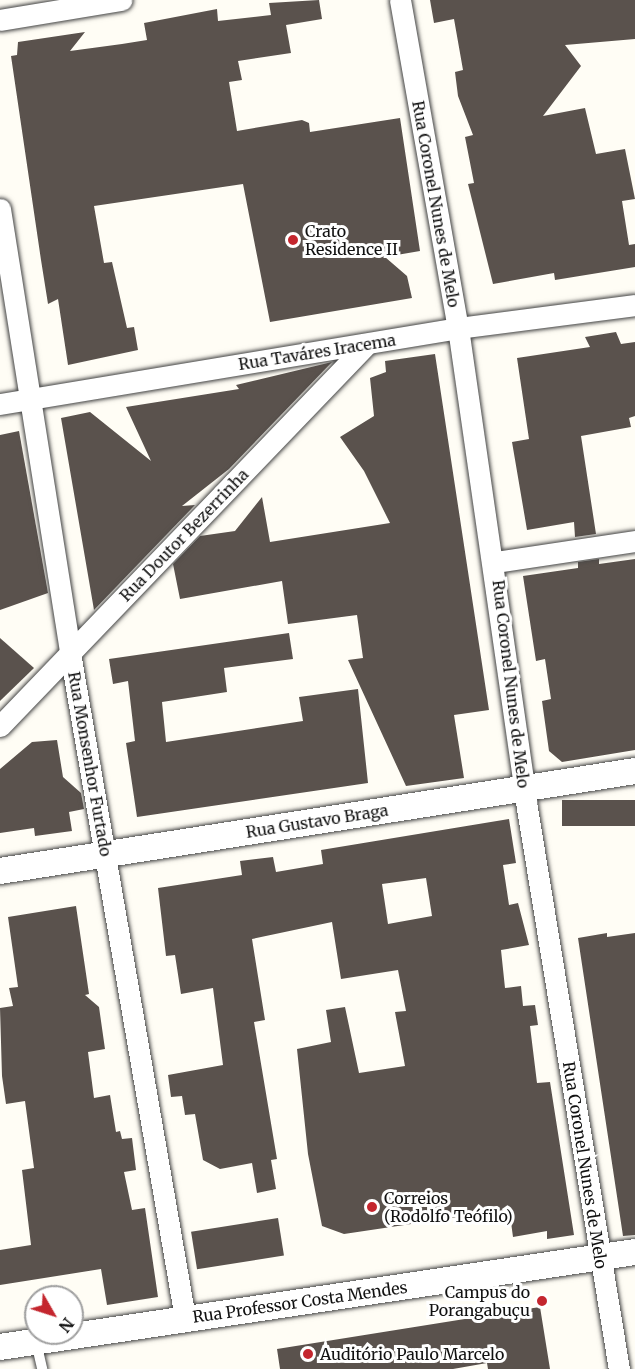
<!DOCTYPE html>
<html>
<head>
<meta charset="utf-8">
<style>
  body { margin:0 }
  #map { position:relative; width:635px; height:1369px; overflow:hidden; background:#fffdf5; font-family:Merriweather,serif }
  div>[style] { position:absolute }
  .building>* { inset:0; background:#5a524d; transform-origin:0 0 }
  .roads { filter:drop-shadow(0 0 2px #444) drop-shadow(0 0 2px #444) }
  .service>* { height:10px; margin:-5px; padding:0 5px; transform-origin:5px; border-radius:5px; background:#fff }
  .minor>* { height:21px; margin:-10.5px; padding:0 10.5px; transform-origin:10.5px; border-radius:10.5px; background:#fff }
  .tertiary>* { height:26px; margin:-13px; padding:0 13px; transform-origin:13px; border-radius:13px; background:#fff }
  .dots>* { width:16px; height:16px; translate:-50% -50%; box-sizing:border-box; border:3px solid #fff; border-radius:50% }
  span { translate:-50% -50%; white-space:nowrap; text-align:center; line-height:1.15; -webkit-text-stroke:6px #fff; paint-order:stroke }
  .street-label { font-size:16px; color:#111 }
  .poi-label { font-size:16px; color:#111 }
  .left { translate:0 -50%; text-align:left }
  .right { translate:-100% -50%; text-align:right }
  .north { position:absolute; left:24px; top:1285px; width:60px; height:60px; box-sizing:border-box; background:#fff; border:2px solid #a0a0a0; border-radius:50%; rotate:129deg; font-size:16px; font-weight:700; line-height:24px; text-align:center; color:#111 }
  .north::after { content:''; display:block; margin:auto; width:21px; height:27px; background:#c4262e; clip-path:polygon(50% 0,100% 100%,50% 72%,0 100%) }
</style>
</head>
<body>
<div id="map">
  <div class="building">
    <i style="clip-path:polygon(319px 0,322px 19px,286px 25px,291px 53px,238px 61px,242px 80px,229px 82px,237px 131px,302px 120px,309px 123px,310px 132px,400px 118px,420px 251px,385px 257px,407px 276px,412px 298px,270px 322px,243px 184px,94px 206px,104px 263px,112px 262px,127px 328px,134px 327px,138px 350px,68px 365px,58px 299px,48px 304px,41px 260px,11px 56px,17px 55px,18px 42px,85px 32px,70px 51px,122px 44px,147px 40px,144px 23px,217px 9px,218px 21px,271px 15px,269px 3px)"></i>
    <i style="clip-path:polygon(430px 0,635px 0,635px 39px,565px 45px,581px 66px,543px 116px,585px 108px,596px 154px,625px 149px,635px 199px,622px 201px,629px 245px,635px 244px,635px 267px,555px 280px,554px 273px,493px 284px,468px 184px,474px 183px,465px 137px,473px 135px,458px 96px,455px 72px,463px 70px,454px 19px,434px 23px)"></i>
    <i style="clip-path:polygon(616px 332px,621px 344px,635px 342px,635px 416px,629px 418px,631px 427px,581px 436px,596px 534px,575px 537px,574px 522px,527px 530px,512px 442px,529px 439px,517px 358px,590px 347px,585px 337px)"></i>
    <i style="clip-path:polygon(435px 354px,489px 710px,454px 715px,464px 778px,406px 786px,348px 660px,363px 658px,357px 615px,288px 624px,282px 581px,180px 599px,173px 564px,200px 536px,235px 531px,262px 497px,270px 542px,390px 523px,364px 471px,340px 437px,374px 416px,370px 378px,386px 372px,385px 361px)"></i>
    <i style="clip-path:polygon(332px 362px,229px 469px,182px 506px,195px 505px,94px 610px,61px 418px,90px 412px,151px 461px,126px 407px,239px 389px,236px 385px)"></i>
    <i style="clip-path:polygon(19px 431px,48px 593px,0 610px,0 435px)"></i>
    <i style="clip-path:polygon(599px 559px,599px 564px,635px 559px,635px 750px,562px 762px,549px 751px,542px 701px,551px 699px,545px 659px,536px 661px,523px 576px,578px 568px,578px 562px)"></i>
    <i style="clip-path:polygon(289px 633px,293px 659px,224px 668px,227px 692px,162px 702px,166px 742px,303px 721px,299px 697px,358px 689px,368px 783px,137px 817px,126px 743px,135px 741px,128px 681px,113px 684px,109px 659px)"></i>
    <i style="clip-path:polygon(0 638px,34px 668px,0 701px)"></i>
    <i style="clip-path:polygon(57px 740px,63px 777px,81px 793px,84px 809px,69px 812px,72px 831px,35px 836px,34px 828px,0 833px,0 769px,32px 742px)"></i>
    <i style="left:635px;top:800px;width:26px;height:73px;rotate:90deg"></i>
    <i style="clip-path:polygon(evenodd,509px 819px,516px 863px,503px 865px,509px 905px,518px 903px,529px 945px,501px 950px,505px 988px,521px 986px,523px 1006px,535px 1005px,538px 1025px,530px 1026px,537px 1083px,550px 1082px,574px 1235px,547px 1239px,547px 1231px,513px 1237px,510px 1215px,459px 1225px,458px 1217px,344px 1234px,322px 1226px,308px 1154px,297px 1049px,331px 1042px,326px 1010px,345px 1007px,359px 1073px,405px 1066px,395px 1012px,406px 1011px,398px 970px,341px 979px,332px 922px,252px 939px,265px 1020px,254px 1022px,277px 1159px,271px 1160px,276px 1189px,257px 1193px,252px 1163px,220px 1169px,203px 1160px,195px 1114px,185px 1115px,182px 1096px,171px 1097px,168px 1075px,223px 1065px,213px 988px,181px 994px,175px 955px,166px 956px,158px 888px,242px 875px,240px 861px,273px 857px,276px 872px,323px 864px,321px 850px,509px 819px,426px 878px,432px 916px,388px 924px,382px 884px,426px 878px)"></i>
    <i style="clip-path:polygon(76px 906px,89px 994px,85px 995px,99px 1007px,105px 1049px,88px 1052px,94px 1098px,110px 1095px,116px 1132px,120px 1131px,122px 1139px,132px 1138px,136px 1170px,124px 1172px,132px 1210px,145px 1208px,158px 1297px,107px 1305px,101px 1269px,0 1285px,0 1250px,31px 1245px,22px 1170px,34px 1168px,25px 1101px,6px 1104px,2px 1076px,0 1008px,13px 1006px,9px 988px,18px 987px,8px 917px)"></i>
    <i style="clip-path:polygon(607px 933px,607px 937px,635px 933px,635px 1235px,623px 1236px,578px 938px)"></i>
    <i style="left:278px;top:1218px;width:38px;height:88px;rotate:81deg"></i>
    <i style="clip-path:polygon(540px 1307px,550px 1369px,488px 1369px,487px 1363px,453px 1369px,280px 1369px,277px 1349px)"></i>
  </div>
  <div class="roads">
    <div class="service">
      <i style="left:36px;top:1342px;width:28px;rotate:77deg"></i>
    </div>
    <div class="minor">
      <i style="left:400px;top:0;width:333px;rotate:80deg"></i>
      <i style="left:458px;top:328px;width:479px;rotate:81.8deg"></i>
      <i style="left:526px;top:802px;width:575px;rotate:80.69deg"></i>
      <i style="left:0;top:20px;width:123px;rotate:-9.4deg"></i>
      <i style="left:0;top:209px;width:449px;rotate:81deg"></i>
      <i style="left:70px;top:653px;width:675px;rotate:80.19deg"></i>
      <i style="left:0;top:404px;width:464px;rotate:-9.4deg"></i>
      <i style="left:458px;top:328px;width:178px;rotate:-7.4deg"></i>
      <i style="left:495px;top:562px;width:142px;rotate:-8.5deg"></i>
      <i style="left:0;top:726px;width:530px;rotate:-46.15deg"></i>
    </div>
    <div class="tertiary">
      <i style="left:0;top:871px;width:643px;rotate:-8.95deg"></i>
      <i style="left:0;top:1347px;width:642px;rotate:-8.51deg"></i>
    </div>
  </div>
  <div class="dots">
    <i style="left:293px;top:240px;background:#c4262e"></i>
    <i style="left:372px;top:1207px;background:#c4262e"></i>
    <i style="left:542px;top:1301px;background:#c4262e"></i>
    <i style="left:308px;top:1354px;background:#c4262e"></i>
  </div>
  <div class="street-label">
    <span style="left:436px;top:204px;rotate:80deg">Rua Coronel Nunes de Melo</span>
    <span style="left:317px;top:352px;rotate:-9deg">Rua Taváres Iracema</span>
    <span style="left:184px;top:535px;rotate:-46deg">Rua Doutor Bezerrinha</span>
    <span style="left:511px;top:684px;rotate:83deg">Rua Coronel Nunes de Melo</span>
    <span style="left:90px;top:764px;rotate:80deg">Rua Monsenhor Furtado</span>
    <span style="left:317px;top:821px;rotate:-9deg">Rua Gustavo Braga</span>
    <span style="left:585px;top:1165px;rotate:81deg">Rua Coronel Nunes de Melo</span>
    <span style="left:300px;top:1302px;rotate:-8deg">Rua Professor Costa Mendes</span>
  </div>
  <div class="poi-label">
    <span class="left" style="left:305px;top:240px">Crato<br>Residence II</span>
    <span class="left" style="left:384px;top:1207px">Correios<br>(Rodolfo Teófilo)</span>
    <span class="right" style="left:530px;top:1301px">Campus do<br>Porangabuçu</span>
    <span class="left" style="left:320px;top:1354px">Auditório Paulo Marcelo</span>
  </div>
  <div class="north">N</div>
</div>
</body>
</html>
